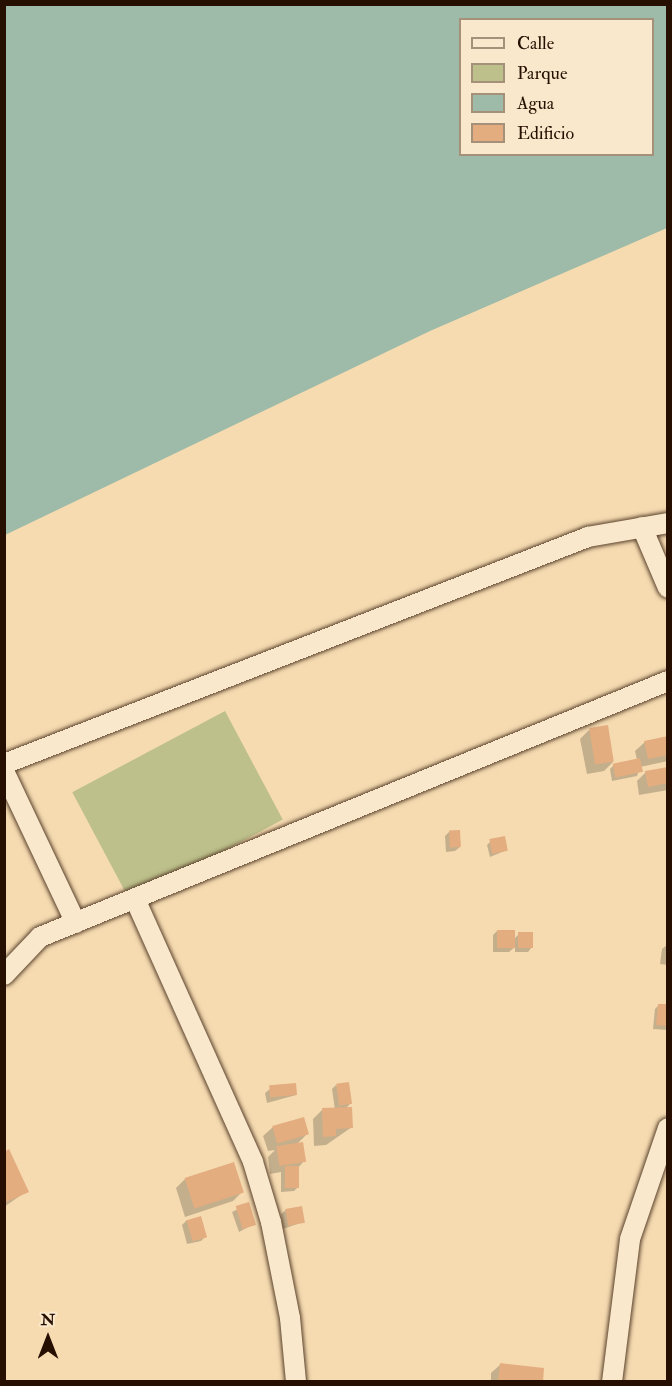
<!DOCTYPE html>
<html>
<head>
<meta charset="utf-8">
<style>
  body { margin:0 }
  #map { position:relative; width:672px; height:1386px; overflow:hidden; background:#f6dbb1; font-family:"IM FELL Double Pica",serif }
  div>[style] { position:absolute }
  .green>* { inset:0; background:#bdc08b; transform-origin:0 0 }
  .water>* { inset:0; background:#9dbba8 }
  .shadow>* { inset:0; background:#0003 }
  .building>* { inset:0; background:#e4ad80; transform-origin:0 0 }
  .roads { filter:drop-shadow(0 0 2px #5a422c) drop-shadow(0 0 2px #5a422c) }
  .street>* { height:20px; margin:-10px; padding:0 10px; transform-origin:10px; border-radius:10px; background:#f9e8cc }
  span { translate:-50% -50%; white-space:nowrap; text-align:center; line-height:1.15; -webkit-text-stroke:6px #f9e8cc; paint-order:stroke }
  .frame { position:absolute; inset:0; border:6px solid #260f00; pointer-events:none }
  .legend { position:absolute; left:459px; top:18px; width:195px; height:138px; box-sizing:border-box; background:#f9e8cc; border:2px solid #a5917a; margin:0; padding:8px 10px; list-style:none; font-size:18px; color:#260f00 }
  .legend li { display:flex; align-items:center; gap:12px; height:30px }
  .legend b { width:30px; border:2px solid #a5917a }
  .north { position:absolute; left:18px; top:1308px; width:60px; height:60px; -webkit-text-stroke:4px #f9e8cc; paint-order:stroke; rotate:0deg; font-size:16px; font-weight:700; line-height:24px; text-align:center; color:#260f00 }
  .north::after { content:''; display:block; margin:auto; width:21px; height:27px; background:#260f00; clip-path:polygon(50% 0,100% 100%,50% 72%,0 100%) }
</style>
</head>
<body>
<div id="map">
  <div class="green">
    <i style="left:225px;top:711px;width:123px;height:173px;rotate:62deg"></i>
  </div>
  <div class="water">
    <i style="clip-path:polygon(evenodd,5px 4px,667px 5px,667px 228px,430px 331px,5px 535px,5px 4px,460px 20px,652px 20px,652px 154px,460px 154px,460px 20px)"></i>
  </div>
  <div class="shadow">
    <i style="clip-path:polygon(589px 730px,613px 762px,604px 771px,587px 774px,580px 739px)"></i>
    <i style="clip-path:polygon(668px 737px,668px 761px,640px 767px,637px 776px,612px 781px,610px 769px,614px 765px,637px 760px,635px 751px,645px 742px)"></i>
    <i style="clip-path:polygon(668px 768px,668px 790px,639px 795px,637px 781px,646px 772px)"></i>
    <i style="clip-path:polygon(449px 832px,460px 847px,455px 851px,446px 852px,445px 836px)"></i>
    <i style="clip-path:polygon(491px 841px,507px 850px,490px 857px,487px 845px)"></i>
    <i style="clip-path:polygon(497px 931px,514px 939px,519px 934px,532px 947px,528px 952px,515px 952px,515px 947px,509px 952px,493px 952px,493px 935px)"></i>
    <i style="clip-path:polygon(668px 944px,668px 965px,660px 964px,662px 949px)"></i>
    <i style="clip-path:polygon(659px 1005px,668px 1006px,668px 1030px,653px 1029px,655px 1009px)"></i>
    <i style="clip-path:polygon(336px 1085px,351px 1103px,345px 1109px,352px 1127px,326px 1145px,314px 1146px,313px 1119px,322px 1110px,335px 1110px,332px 1089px)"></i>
    <i style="clip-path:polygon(270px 1089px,296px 1095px,267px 1103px,265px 1093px)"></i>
    <i style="clip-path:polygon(273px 1127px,307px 1134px,296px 1145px,304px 1161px,298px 1168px,298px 1187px,294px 1191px,281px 1192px,281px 1172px,270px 1174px,268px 1157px,275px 1150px,268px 1151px,263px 1136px)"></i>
    <i style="clip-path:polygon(4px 1153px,27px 1191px,4px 1207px)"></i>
    <i style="clip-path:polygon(185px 1179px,242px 1192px,233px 1201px,185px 1217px,176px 1188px)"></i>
    <i style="clip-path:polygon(248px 1204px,254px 1224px,239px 1232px,232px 1212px)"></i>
    <i style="clip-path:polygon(286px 1210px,303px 1222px,283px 1229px,281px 1214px)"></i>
    <i style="clip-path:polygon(187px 1220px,205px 1237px,201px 1241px,187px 1244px,182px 1225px)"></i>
    <i style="clip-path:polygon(501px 1364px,541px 1382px,491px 1382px,491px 1373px)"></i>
  </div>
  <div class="building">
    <i style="left:608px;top:725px;width:37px;height:19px;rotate:81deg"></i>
    <i style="clip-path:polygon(668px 736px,668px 755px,648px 759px,644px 741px)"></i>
    <i style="left:640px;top:758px;width:14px;height:28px;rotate:78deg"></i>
    <i style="clip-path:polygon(668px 767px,668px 783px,648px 787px,645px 771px)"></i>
    <i style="left:460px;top:830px;width:17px;height:11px;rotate:87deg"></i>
    <i style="left:505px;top:836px;width:15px;height:16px;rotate:79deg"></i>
    <i style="left:497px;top:930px;width:18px;height:18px"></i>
    <i style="left:518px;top:932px;width:15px;height:16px"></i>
    <i style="clip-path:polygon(658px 1004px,668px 1004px,668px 1026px,656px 1025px)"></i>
    <i style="left:349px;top:1082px;width:22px;height:13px;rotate:82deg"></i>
    <i style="left:296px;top:1083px;width:12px;height:27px;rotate:85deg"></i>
    <i style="clip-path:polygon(352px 1107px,353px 1128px,336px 1129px,336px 1136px,323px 1137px,322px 1108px)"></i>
    <i style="left:304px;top:1117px;width:18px;height:33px;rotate:74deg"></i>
    <i style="left:303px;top:1142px;width:20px;height:27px;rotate:81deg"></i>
    <i style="clip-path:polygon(9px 1149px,29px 1192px,4px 1203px,4px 1152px)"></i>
    <i style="left:234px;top:1162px;width:32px;height:52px;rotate:72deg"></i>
    <i style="left:285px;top:1166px;width:14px;height:22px"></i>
    <i style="left:249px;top:1202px;width:24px;height:14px;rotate:73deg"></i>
    <i style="left:302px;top:1206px;width:17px;height:17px;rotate:80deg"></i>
    <i style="left:201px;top:1216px;width:22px;height:15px;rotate:74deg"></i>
    <i style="clip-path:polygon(500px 1363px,544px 1368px,543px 1382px,498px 1382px)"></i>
  </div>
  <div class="roads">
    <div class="street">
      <i style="left:642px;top:527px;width:66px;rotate:66.9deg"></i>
      <i style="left:4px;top:764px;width:627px;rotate:-21.24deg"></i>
      <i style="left:588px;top:537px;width:81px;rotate:-9.9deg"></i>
      <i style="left:4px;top:771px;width:168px;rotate:64.7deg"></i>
      <i style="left:135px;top:899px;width:288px;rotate:65.8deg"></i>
      <i style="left:253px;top:1162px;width:63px;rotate:73.3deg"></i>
      <i style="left:271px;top:1222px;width:98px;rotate:78.8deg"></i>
      <i style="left:290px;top:1318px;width:64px;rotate:84.6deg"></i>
      <i style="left:4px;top:975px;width:52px;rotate:-46.5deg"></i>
      <i style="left:40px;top:937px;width:678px;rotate:-22.18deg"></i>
      <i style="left:612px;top:1382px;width:144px;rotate:-82.8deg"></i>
      <i style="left:630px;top:1239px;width:117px;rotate:-71.1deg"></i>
    </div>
  </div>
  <div class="frame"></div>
  <ul class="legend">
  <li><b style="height:8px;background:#f9e8cc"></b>Calle</li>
  <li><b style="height:16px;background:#bdc08b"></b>Parque</li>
  <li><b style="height:16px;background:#9dbba8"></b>Agua</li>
  <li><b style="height:16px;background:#e4ad80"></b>Edificio</li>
  </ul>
  <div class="north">N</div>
</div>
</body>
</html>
